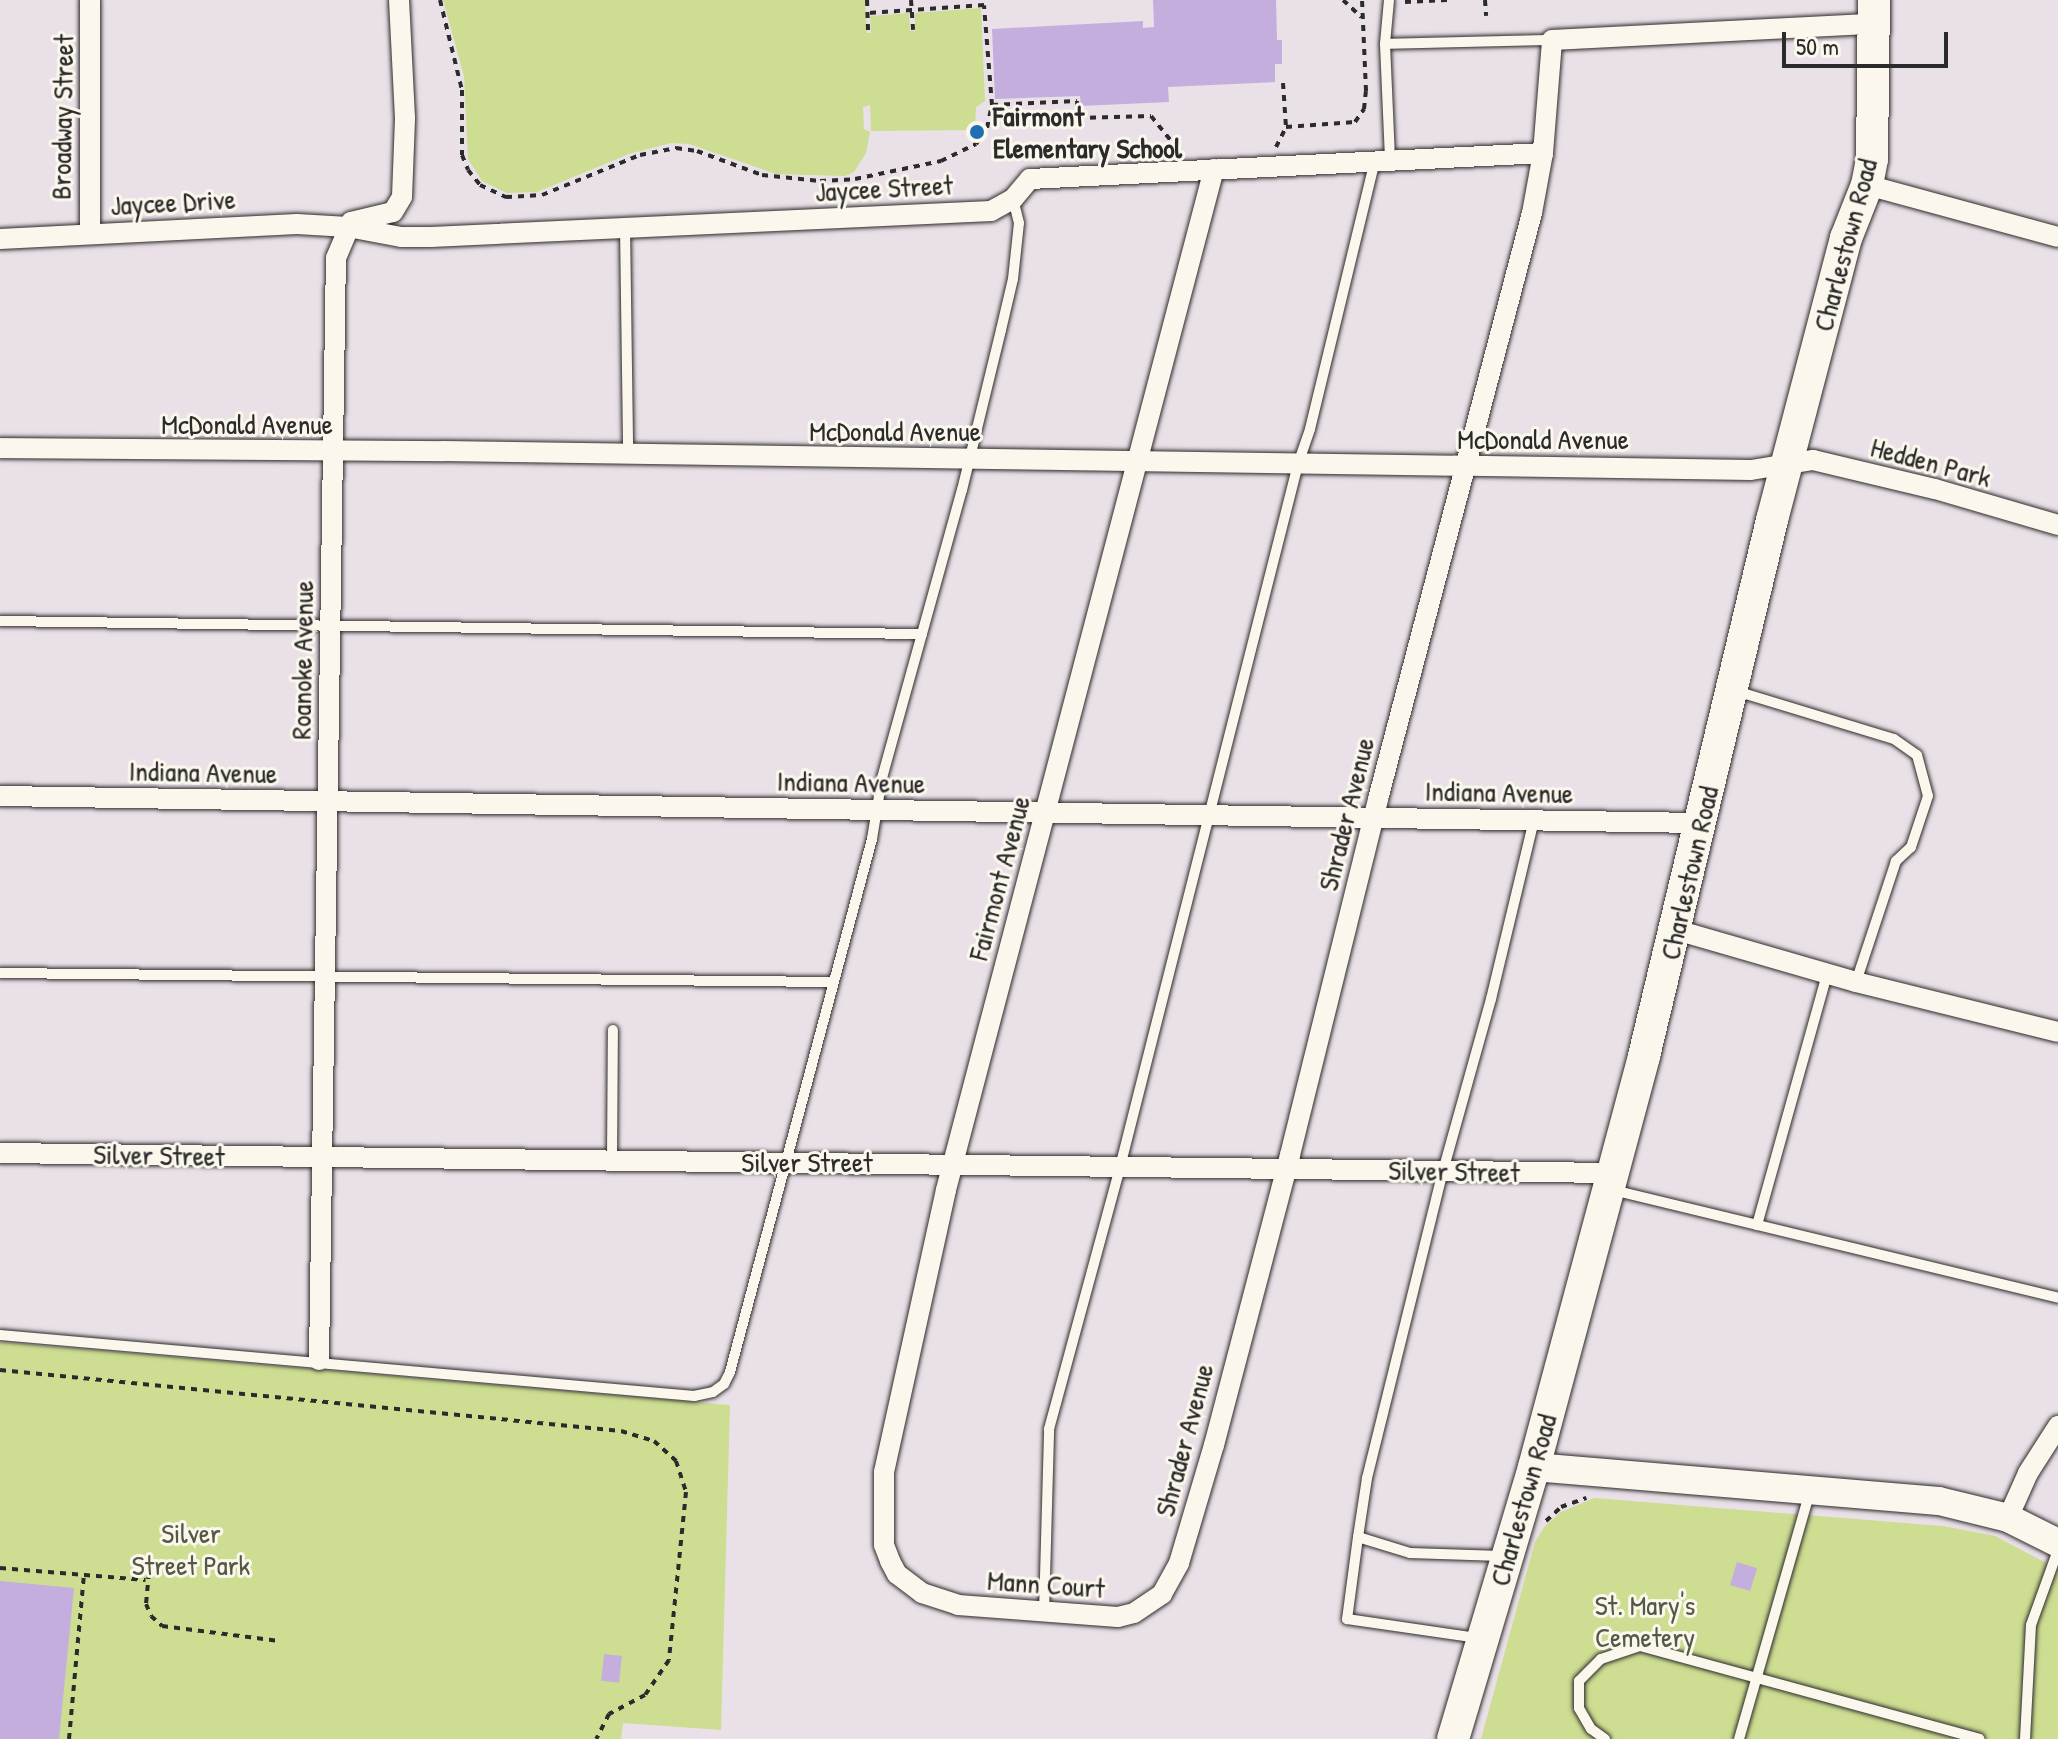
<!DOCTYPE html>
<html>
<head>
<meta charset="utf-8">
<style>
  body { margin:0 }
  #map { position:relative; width:2058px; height:1739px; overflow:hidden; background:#eae1e8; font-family:"Patrick Hand",sans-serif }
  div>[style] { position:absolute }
  .green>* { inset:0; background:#cddd91 }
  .building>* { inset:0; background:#c4aedd; transform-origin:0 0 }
  .path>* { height:4px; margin-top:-2px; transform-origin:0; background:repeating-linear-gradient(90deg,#2b2b2b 0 6px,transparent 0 12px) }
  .roads { filter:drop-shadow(0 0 2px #2b2b2b) drop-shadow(0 0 2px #2b2b2b) }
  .service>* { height:10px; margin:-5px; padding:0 5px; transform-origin:5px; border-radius:5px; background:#fbf7ec }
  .minor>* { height:20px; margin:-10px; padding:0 10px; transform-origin:10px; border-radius:10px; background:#fbf7ec }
  .secondary>* { height:28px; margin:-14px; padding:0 14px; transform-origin:14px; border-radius:14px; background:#fbf7ec }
  .primary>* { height:32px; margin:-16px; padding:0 16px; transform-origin:16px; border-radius:16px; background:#fbf7ec }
  .dots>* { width:22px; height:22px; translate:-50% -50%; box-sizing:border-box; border:4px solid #fbf7ec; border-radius:50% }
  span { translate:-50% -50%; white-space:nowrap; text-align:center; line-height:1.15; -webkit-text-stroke:6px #fbf7ec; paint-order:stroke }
  .poi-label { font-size:28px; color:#2b2b2b; font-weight:700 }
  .left { translate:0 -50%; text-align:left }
  .street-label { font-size:28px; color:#2b2b2b }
  .park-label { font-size:28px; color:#545844 }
  .scale { position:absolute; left:1782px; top:32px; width:166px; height:36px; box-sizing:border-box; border:4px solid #2b2b2b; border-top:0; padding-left:10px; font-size:24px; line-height:28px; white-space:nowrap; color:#2b2b2b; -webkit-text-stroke:6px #fbf7ec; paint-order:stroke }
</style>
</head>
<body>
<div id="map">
  <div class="green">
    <i style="clip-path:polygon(443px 0,865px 0,867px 33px,871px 33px,870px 16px,909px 13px,910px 31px,915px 31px,915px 13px,981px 8px,985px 101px,976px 107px,975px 130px,871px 131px,870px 105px,863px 107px,864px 129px,870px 132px,866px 153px,854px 172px,845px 176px,776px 174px,689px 144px,671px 143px,629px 154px,537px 192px,507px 193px,482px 181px,468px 159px,464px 76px)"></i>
    <i style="clip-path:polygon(0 1342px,730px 1405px,721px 1730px,623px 1723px,621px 1739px,0 1739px)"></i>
    <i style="clip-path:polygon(1594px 1498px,1943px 1526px,1995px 1536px,2058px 1569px,2058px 1739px,1481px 1739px,1535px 1542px,1545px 1526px,1561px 1512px)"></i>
  </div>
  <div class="building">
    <i style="clip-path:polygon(1153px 0,1276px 0,1277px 40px,1282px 40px,1282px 64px,1275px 64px,1275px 82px,1168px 87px,1169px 102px,1081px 106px,1080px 96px,995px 99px,992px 29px,1143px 21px,1143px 28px,1154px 27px)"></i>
    <i style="left:1737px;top:1562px;width:21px;height:24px;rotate:17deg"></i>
    <i style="clip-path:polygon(0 1581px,74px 1588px,59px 1739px,0 1739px)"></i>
    <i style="left:604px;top:1654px;width:18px;height:27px;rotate:6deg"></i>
  </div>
  <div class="path">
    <i style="left:440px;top:0;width:93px;rotate:76.3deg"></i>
    <i style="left:462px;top:90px;width:65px;rotate:90deg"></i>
    <i style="left:462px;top:155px;width:16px;rotate:68deg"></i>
    <i style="left:468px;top:170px;width:19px;rotate:51deg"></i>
    <i style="left:480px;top:185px;width:29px;rotate:25deg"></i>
    <i style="left:506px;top:197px;width:36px;rotate:-3deg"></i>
    <i style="left:542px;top:195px;width:106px;rotate:-22.2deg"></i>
    <i style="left:640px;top:155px;width:37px;rotate:-11deg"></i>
    <i style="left:676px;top:148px;width:21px;rotate:8deg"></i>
    <i style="left:697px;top:151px;width:69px;rotate:20.3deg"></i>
    <i style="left:762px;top:175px;width:58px;rotate:5.9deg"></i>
    <i style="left:820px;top:181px;width:35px;rotate:-3deg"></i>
    <i style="left:855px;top:179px;width:88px;rotate:-11.8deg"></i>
    <i style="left:941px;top:161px;width:39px;rotate:-26deg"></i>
    <i style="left:976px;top:144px;width:19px;rotate:-55deg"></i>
    <i style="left:987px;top:128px;width:24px;rotate:-78deg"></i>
    <i style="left:992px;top:105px;width:100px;rotate:-94.6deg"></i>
    <i style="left:984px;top:5px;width:116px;rotate:176.1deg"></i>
    <i style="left:867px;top:0;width:33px;rotate:88deg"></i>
    <i style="left:911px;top:0;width:30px;rotate:86deg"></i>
    <i style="left:1343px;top:0;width:25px;rotate:43deg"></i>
    <i style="left:1485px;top:0;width:16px;rotate:86deg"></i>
    <i style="left:1405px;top:2px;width:42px;rotate:-2.7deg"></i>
    <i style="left:1283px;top:83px;width:44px;rotate:86.1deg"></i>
    <i style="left:992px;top:105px;width:85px;rotate:-2.7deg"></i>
    <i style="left:1077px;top:101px;width:17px;rotate:87deg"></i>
    <i style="left:1078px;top:118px;width:73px;rotate:-1.6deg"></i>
    <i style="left:1151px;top:116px;width:46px;rotate:51.1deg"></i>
    <i style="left:1276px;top:147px;width:22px;rotate:-63deg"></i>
    <i style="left:1286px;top:127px;width:69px;rotate:-4.1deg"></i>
    <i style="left:1355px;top:122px;width:16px;rotate:-55deg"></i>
    <i style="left:1364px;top:109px;width:18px;rotate:-84deg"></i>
    <i style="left:1366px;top:91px;width:91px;rotate:-92.5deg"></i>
    <i style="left:0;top:1370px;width:624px;rotate:5.61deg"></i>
    <i style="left:621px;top:1431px;width:34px;rotate:17deg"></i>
    <i style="left:654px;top:1441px;width:30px;rotate:42deg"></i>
    <i style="left:676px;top:1461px;width:33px;rotate:72deg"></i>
    <i style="left:686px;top:1492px;width:169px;rotate:95.8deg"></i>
    <i style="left:669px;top:1660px;width:42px;rotate:124.4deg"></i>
    <i style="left:645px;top:1695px;width:41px;rotate:152.2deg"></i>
    <i style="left:609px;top:1714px;width:28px;rotate:117deg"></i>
    <i style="left:1546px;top:1521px;width:21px;rotate:-43deg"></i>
    <i style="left:1561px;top:1507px;width:27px;rotate:-20deg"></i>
    <i style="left:150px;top:1561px;width:43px;rotate:95.3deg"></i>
    <i style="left:146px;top:1604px;width:13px;rotate:67deg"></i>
    <i style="left:151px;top:1616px;width:15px;rotate:42deg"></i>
    <i style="left:162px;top:1626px;width:118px;rotate:7.3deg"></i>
    <i style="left:0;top:1568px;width:146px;rotate:4.7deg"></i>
    <i style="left:69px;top:1739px;width:165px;rotate:-84.8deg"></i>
  </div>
  <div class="roads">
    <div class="service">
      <i style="left:1389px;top:0;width:44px;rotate:95.2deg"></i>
      <i style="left:1385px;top:44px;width:116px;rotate:87.5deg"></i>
      <i style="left:1385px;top:44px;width:167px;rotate:-1.4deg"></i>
      <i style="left:625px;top:226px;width:229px;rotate:89.2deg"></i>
      <i style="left:0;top:621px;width:922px;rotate:0.81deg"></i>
      <i style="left:1736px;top:691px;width:165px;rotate:16.9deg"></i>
      <i style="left:1894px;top:739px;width:28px;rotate:35deg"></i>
      <i style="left:1917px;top:755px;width:42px;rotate:75deg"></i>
      <i style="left:1928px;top:796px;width:54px;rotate:108.4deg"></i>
      <i style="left:1911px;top:847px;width:21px;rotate:137deg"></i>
      <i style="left:1896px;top:861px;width:127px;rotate:108.3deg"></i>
      <i style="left:0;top:973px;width:832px;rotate:0.62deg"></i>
      <i style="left:612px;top:1160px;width:130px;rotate:-89.6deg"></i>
      <i style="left:1613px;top:1190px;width:458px;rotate:13.6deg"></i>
      <i style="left:1757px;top:1225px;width:261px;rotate:-74.4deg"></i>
      <i style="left:0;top:1335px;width:697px;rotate:5.02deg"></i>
      <i style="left:694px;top:1396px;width:19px;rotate:-12deg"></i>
      <i style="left:713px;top:1392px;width:14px;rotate:-36deg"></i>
      <i style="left:724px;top:1384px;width:13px;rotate:-63deg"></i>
      <i style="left:730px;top:1372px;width:552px;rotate:-75.08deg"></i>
      <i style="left:872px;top:839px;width:62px;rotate:-80.7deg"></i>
      <i style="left:882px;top:778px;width:299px;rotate:-74.5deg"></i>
      <i style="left:962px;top:490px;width:165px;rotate:-76.3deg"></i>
      <i style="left:1001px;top:330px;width:52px;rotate:-76.8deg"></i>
      <i style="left:1013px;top:279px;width:56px;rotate:-83.9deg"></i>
      <i style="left:1019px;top:223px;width:25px;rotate:-104deg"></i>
      <i style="left:1358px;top:1537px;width:83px;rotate:97.6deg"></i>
      <i style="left:1347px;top:1619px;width:131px;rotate:8.3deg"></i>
      <i style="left:1501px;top:1556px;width:91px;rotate:-178.1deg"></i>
      <i style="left:1410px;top:1553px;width:54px;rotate:-162.9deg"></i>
      <i style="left:1358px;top:1537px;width:60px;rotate:-81.3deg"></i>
      <i style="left:1367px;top:1478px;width:316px;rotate:-76.1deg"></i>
      <i style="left:1443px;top:1171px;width:179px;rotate:-74.4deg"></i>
      <i style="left:1491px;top:999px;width:184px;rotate:-76.5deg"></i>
      <i style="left:1044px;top:1613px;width:184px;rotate:-88.4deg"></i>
      <i style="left:1049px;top:1429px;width:271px;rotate:-74.8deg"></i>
      <i style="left:1120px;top:1167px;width:725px;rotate:-75.79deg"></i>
      <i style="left:1298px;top:464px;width:37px;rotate:-71deg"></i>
      <i style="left:1310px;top:429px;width:276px;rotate:-76.4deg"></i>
      <i style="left:1605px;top:1739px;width:17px;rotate:-144deg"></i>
      <i style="left:1591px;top:1729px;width:24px;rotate:-120deg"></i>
      <i style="left:1579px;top:1708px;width:27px;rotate:-90deg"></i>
      <i style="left:1579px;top:1681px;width:31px;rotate:-45deg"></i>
      <i style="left:1601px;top:1659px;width:41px;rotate:-18.4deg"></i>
      <i style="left:1640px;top:1646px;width:352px;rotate:15.3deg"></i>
      <i style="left:1739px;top:1739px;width:258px;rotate:-74deg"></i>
      <i style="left:2025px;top:1739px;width:114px;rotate:-87deg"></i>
      <i style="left:2031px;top:1625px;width:80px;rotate:-70.2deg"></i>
    </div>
    <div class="minor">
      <i style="left:1214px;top:169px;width:1056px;rotate:104.71deg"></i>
      <i style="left:946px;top:1190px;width:289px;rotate:102.4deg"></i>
      <i style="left:884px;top:1472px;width:73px;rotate:90deg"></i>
      <i style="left:884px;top:1545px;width:17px;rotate:69deg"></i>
      <i style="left:890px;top:1561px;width:15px;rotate:62deg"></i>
      <i style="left:897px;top:1574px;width:31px;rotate:37deg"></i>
      <i style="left:922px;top:1593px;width:38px;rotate:18deg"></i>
      <i style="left:958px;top:1605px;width:160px;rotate:4.3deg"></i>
      <i style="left:1118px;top:1617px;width:16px;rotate:-14deg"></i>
      <i style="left:1134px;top:1613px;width:34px;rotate:-34deg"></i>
      <i style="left:1162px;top:1594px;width:35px;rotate:-61deg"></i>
      <i style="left:1179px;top:1563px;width:123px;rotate:-73.5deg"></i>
      <i style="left:1214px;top:1445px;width:300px;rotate:-75.3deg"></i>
      <i style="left:1290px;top:1155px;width:367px;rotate:-76.1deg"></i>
      <i style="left:1378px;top:799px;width:606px;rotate:-75.28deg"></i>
      <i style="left:1532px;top:213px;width:61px;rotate:-79.6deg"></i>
      <i style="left:1543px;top:153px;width:113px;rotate:-85.4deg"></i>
      <i style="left:1552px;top:40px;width:321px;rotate:-2.9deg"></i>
      <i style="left:1867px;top:185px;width:198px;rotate:15.2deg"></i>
      <i style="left:90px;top:234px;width:234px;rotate:-90deg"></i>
      <i style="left:0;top:239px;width:297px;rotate:-2.9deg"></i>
      <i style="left:297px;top:224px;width:51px;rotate:3.4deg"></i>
      <i style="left:348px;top:227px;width:54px;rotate:10.7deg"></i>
      <i style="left:401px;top:237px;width:30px"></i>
      <i style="left:431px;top:237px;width:561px;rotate:-2.66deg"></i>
      <i style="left:991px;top:211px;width:25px;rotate:-29deg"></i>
      <i style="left:1013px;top:199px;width:26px;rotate:-50deg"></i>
      <i style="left:1030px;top:179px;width:514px;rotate:-2.9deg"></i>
      <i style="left:0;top:448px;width:443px;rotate:0.4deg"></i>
      <i style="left:443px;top:451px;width:1308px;rotate:0.83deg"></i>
      <i style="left:1751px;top:470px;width:63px;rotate:-9.2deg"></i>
      <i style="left:1813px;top:460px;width:125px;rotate:13.4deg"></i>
      <i style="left:1935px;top:489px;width:128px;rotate:16.3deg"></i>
      <i style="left:0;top:796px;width:1701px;rotate:0.91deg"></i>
      <i style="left:1676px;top:930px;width:187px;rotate:16.1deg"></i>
      <i style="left:1856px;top:982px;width:208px;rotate:13.9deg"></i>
      <i style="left:0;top:1153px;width:1613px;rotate:0.71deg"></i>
      <i style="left:319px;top:1360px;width:1102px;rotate:-89.12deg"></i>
      <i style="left:336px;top:258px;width:39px;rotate:-67deg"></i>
      <i style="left:351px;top:222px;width:43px;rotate:-13.4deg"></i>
      <i style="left:393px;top:212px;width:17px;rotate:-59deg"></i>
      <i style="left:402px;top:197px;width:79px;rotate:-87.8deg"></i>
      <i style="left:405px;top:118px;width:118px;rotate:-92.9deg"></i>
      <i style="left:2008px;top:1518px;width:49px;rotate:-66deg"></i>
      <i style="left:2028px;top:1473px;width:56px;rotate:-57.4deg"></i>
    </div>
    <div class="secondary">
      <i style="left:1534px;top:1467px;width:406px;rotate:4.8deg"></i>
      <i style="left:1939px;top:1501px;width:71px;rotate:13.8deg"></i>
      <i style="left:2008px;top:1518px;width:56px;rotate:26.6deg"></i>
    </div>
    <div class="primary">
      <i style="left:1453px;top:1739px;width:284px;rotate:-73.4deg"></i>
      <i style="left:1534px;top:1467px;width:425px;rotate:-75deg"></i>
      <i style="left:1644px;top:1056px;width:551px;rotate:-76.57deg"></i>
      <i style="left:1772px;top:520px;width:292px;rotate:-75.3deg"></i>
      <i style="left:1846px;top:238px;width:57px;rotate:-68.4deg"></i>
      <i style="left:1867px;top:185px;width:26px;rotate:-79deg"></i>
      <i style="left:1872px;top:159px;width:159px;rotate:-89.3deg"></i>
    </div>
  </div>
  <div class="dots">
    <i style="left:977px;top:132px;background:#1f6fb2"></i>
  </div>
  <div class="poi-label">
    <span class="left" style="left:993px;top:132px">Fairmont<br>Elementary School</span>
  </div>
  <div class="street-label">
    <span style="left:62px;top:117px;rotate:-89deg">Broadway Street</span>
    <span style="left:884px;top:188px;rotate:-3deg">Jaycee Street</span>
    <span style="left:173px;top:202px;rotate:-3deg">Jaycee Drive</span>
    <span style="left:1845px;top:245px;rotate:-75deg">Charlestown Road</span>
    <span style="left:247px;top:424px">McDonald Avenue</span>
    <span style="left:895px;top:431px">McDonald Avenue</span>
    <span style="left:1543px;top:439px">McDonald Avenue</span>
    <span style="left:1931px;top:462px;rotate:15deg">Hedden Park</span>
    <span style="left:302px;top:660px;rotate:-89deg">Roanoke Avenue</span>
    <span style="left:203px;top:772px;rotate:1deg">Indiana Avenue</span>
    <span style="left:851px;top:782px;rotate:1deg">Indiana Avenue</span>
    <span style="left:1499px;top:792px;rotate:1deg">Indiana Avenue</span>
    <span style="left:1346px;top:814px;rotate:-76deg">Shrader Avenue</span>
    <span style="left:1689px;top:873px;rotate:-77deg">Charlestown Road</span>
    <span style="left:999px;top:878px;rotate:-75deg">Fairmont Avenue</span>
    <span style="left:159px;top:1155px;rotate:1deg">Silver Street</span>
    <span style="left:807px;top:1162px">Silver Street</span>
    <span style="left:1454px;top:1171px;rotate:1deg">Silver Street</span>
    <span style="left:1184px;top:1440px;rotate:-75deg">Shrader Avenue</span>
    <span style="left:1523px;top:1500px;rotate:-74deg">Charlestown Road</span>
    <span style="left:1046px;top:1584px;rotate:4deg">Mann Court</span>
  </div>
  <div class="park-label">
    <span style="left:191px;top:1549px">Silver<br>Street Park</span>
    <span style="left:1645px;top:1621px">St. Mary's<br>Cemetery</span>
  </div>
  <div class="scale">50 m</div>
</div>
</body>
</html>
